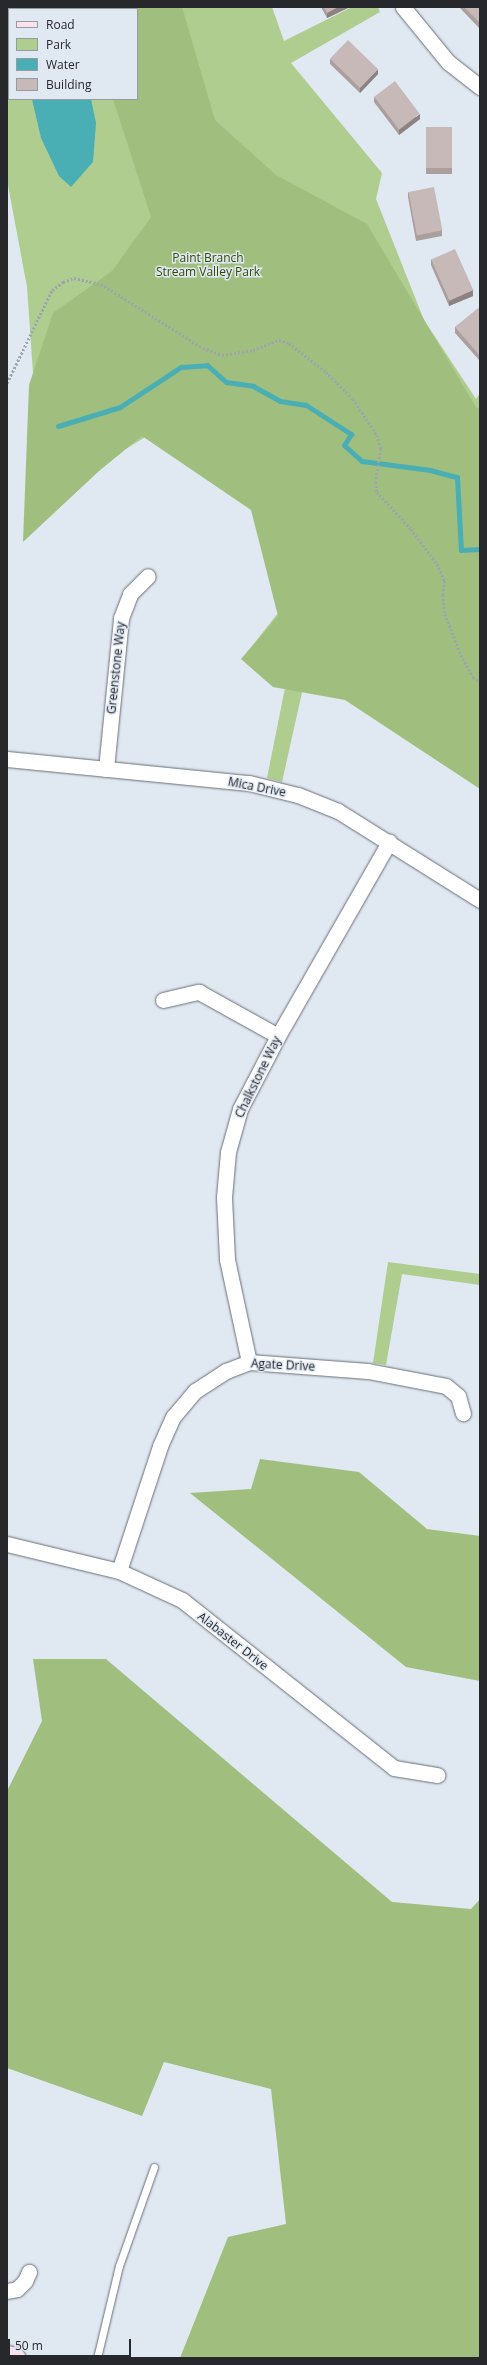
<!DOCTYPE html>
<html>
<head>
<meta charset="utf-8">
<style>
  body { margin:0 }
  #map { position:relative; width:487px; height:2365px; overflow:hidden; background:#e0e8f2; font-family:"Open Sans",sans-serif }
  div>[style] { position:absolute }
  .green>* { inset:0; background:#afcd8f }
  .forest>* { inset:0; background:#a0bf7f }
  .water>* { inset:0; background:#4aaeb5 }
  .stream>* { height:5px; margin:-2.5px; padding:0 2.5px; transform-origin:2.5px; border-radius:2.5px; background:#4aaeb5 }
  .path>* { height:2.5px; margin-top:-1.25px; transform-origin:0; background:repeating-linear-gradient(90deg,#9ea4ac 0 2px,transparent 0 4px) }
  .roads { filter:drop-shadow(0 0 1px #686e77) drop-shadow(0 0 1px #686e77) }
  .service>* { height:7px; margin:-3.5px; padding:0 3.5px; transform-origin:3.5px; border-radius:3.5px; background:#fff }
  .minor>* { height:15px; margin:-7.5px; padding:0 7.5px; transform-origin:7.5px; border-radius:7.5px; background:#fff }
  .secondary>* { height:21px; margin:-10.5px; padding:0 10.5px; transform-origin:10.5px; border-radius:10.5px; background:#fce0ee }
  .wall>* { inset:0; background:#ab9f9e; transform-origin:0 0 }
  .shaded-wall>* { inset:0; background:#8b8281 }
  .building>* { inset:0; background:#c7b9b8; transform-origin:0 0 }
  span { translate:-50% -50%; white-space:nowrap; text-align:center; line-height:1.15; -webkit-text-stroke:3px #e0e8f2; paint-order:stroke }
  .park-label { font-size:12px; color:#304900 }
  .street-label { font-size:12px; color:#26282c }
  .frame { position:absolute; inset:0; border:8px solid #26282c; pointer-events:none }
  .legend { position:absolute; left:8px; top:8px; width:130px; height:92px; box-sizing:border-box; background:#e0e8f2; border:1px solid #969ba3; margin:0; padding:5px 7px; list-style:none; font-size:12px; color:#26282c }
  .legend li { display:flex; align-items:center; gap:8px; height:20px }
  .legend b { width:20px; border:1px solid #969ba3 }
  .scale { position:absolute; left:8px; top:2339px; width:123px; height:18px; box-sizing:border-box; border:2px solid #26282c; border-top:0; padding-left:5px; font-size:12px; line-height:14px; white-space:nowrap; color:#26282c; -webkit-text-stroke:3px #e0e8f2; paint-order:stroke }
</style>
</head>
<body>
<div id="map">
  <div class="green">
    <i style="clip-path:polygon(evenodd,7px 7px,272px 7px,284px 41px,352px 7px,378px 7px,380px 12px,291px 63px,382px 173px,376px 199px,424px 320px,476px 399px,480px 393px,480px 773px,343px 690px,303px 688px,282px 782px,267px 778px,285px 688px,245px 655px,278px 613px,259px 509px,147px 436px,106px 461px,34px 387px,27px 287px,7px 180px,7px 7px,9px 9px,137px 9px,137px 99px,9px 99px,9px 9px)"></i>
    <i style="clip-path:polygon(388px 1262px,480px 1274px,480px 1285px,402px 1274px,386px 1365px,373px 1363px)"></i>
  </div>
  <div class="forest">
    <i style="clip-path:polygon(83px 7px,182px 7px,215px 120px,276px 175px,367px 224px,476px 407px,480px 409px,480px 789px,345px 700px,273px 687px,241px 659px,278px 616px,251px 510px,142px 436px,99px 471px,23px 542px,29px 385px,53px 313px,112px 271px,151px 217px,113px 99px,137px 99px,137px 9px,84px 9px)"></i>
    <i style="clip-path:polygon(260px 1459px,359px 1472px,427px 1529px,480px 1536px,480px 1681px,406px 1667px,190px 1493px,251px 1489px)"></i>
    <i style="clip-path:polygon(33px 1659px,106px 1659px,392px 1902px,471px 1909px,480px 1899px,480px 2358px,180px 2358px,228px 2237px,286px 2224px,271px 2089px,164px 2062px,142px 2116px,7px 2068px,7px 1791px,42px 1721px)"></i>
  </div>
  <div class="water">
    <i style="clip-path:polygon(32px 99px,91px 99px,96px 123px,93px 162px,71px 187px,59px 176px,41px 138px)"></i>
  </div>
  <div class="stream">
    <i style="left:58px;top:426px;width:65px;rotate:-17deg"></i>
    <i style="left:120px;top:407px;width:73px;rotate:-33.3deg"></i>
    <i style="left:181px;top:367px;width:26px;rotate:-4deg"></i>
    <i style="left:207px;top:365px;width:25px;rotate:42deg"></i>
    <i style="left:226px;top:382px;width:27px;rotate:8deg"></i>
    <i style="left:253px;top:386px;width:31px;rotate:29deg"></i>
    <i style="left:280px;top:401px;width:26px;rotate:9deg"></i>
    <i style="left:306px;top:405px;width:54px;rotate:32.8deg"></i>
    <i style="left:351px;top:434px;width:13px;rotate:122deg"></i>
    <i style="left:344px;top:445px;width:24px;rotate:42deg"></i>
    <i style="left:362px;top:461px;width:69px;rotate:7.5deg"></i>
    <i style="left:430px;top:470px;width:28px;rotate:15deg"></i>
    <i style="left:457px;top:477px;width:73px;rotate:86.9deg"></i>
    <i style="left:461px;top:550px;width:19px;rotate:-3deg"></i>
  </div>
  <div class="path">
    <i style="left:7px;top:383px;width:103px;rotate:-64.2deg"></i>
    <i style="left:52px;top:290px;width:14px;rotate:-36deg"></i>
    <i style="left:63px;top:282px;width:12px;rotate:-20deg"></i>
    <i style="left:74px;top:278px;width:28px;rotate:13deg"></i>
    <i style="left:101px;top:284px;width:120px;rotate:32.1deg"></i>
    <i style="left:203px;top:348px;width:20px;rotate:20deg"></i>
    <i style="left:222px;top:355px;width:31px;rotate:-9deg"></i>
    <i style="left:253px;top:350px;width:28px;rotate:-21deg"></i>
    <i style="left:279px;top:340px;width:10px;rotate:17deg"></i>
    <i style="left:289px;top:343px;width:47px;rotate:38.1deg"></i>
    <i style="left:326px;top:372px;width:38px;rotate:45deg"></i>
    <i style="left:353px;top:399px;width:43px;rotate:56.3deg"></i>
    <i style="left:377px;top:435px;width:15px;rotate:74deg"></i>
    <i style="left:381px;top:449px;width:33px;rotate:99deg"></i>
    <i style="left:376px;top:482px;width:10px;rotate:84deg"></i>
    <i style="left:377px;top:492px;width:50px;rotate:47.4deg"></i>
    <i style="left:411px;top:529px;width:44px;rotate:53.4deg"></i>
    <i style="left:437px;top:564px;width:19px;rotate:65deg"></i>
    <i style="left:445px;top:581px;width:14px;rotate:98deg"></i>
    <i style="left:443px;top:595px;width:19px;rotate:84deg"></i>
    <i style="left:445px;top:614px;width:44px;rotate:68.7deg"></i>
    <i style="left:461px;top:655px;width:25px;rotate:61deg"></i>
    <i style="left:473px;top:677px;width:9px;rotate:36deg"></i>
  </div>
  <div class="roads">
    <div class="service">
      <i style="left:97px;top:2358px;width:95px;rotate:-76.6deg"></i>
      <i style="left:119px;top:2266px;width:105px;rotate:-70.5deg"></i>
    </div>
    <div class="minor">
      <i style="left:403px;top:7px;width:71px;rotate:50.7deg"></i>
      <i style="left:448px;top:62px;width:41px;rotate:38deg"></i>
      <i style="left:7px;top:759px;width:243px;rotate:5.7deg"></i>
      <i style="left:249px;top:783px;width:50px;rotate:13.8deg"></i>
      <i style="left:298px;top:795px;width:43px;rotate:21.8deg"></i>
      <i style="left:338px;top:811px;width:168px;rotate:32.1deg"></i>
      <i style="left:106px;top:769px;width:152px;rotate:-84.3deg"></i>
      <i style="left:121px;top:618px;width:26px;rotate:-69deg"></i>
      <i style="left:130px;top:594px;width:25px;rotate:-45deg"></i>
      <i style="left:163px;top:1000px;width:37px;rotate:-13deg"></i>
      <i style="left:199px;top:992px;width:90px;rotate:29.1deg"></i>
      <i style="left:249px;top:1362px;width:105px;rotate:-102.1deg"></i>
      <i style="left:227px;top:1259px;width:62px;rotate:-92.8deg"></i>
      <i style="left:224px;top:1197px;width:45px;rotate:-84.9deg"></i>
      <i style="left:228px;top:1152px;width:45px;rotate:-74.4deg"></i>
      <i style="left:240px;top:1109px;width:82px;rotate:-62.5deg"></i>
      <i style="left:278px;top:1036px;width:224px;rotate:-60.2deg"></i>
      <i style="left:7px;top:1544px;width:115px;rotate:13.6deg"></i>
      <i style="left:119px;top:1571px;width:69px;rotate:24.7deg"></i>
      <i style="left:182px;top:1600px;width:270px;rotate:38.4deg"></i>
      <i style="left:394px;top:1768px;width:44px;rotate:9.2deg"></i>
      <i style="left:119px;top:1571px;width:132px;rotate:-71.8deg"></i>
      <i style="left:160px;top:1446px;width:32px;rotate:-66deg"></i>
      <i style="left:173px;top:1417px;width:34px;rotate:-50deg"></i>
      <i style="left:195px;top:1391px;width:37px;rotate:-33deg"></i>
      <i style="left:226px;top:1371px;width:25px;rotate:-21deg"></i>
      <i style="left:249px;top:1362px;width:119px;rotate:4.3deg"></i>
      <i style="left:368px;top:1371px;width:79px;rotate:10.9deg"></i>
      <i style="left:446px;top:1386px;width:16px;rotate:40deg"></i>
      <i style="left:458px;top:1396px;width:18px;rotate:74deg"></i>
      <i style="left:7px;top:2291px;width:10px;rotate:-11deg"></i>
      <i style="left:17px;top:2289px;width:11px;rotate:-45deg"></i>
      <i style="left:25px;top:2281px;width:10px;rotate:-66deg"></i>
    </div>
    <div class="secondary">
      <i style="left:7px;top:2356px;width:8px;rotate:14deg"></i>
    </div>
  </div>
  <div class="wall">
    <i style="clip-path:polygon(321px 7px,350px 7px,327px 18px)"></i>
    <i style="clip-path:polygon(459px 7px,480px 7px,480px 29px)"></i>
    <i style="clip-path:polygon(330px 59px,378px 74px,360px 93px,330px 64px)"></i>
    <i style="clip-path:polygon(374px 97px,420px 119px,399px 135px,374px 102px)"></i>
    <i style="left:426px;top:127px;width:26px;height:47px"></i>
    <i style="clip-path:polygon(408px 192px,442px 230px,442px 236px,416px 241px,408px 197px)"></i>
    <i style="clip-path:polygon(431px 259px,473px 296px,449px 306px,431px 265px)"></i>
    <i style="clip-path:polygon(480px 310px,480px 361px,455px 333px,455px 327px)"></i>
  </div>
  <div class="shaded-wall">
    <i style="clip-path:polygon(338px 7px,350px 7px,327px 18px,327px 13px)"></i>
    <i style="clip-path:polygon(378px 69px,378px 74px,360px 93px,360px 87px)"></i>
    <i style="clip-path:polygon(420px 114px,420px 119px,399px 135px,399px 130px)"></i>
    <i style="clip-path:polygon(473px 290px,473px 296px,449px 306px,449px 300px)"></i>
  </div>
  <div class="building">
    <i style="clip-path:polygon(324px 7px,338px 7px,327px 13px)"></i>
    <i style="clip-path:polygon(464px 7px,480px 7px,480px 23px)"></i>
    <i style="left:348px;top:40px;width:42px;height:26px;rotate:44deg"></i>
    <i style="left:395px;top:81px;width:41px;height:26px;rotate:53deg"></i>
    <i style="left:426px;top:127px;width:26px;height:41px"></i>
    <i style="left:434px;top:187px;width:44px;height:26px;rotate:79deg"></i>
    <i style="left:455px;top:249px;width:45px;height:26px;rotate:66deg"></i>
    <i style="clip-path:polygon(478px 308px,480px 310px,480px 356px,455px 327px)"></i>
  </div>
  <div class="park-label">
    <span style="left:208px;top:265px">Paint Branch<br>Stream Valley Park</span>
  </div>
  <div class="street-label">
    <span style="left:116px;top:668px;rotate:-84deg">Greenstone Way</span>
    <span style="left:257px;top:787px;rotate:11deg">Mica Drive</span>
    <span style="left:258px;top:1077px;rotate:-64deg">Chalkstone Way</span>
    <span style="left:283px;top:1365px;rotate:3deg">Agate Drive</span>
    <span style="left:233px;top:1641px;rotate:38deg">Alabaster Drive</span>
  </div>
  <div class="frame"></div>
  <ul class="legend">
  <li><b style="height:5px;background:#fce0ee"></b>Road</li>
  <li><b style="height:11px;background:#afcd8f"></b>Park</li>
  <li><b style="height:11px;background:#4aaeb5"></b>Water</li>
  <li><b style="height:11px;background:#c7b9b8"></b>Building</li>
  </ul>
  <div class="scale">50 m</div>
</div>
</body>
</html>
